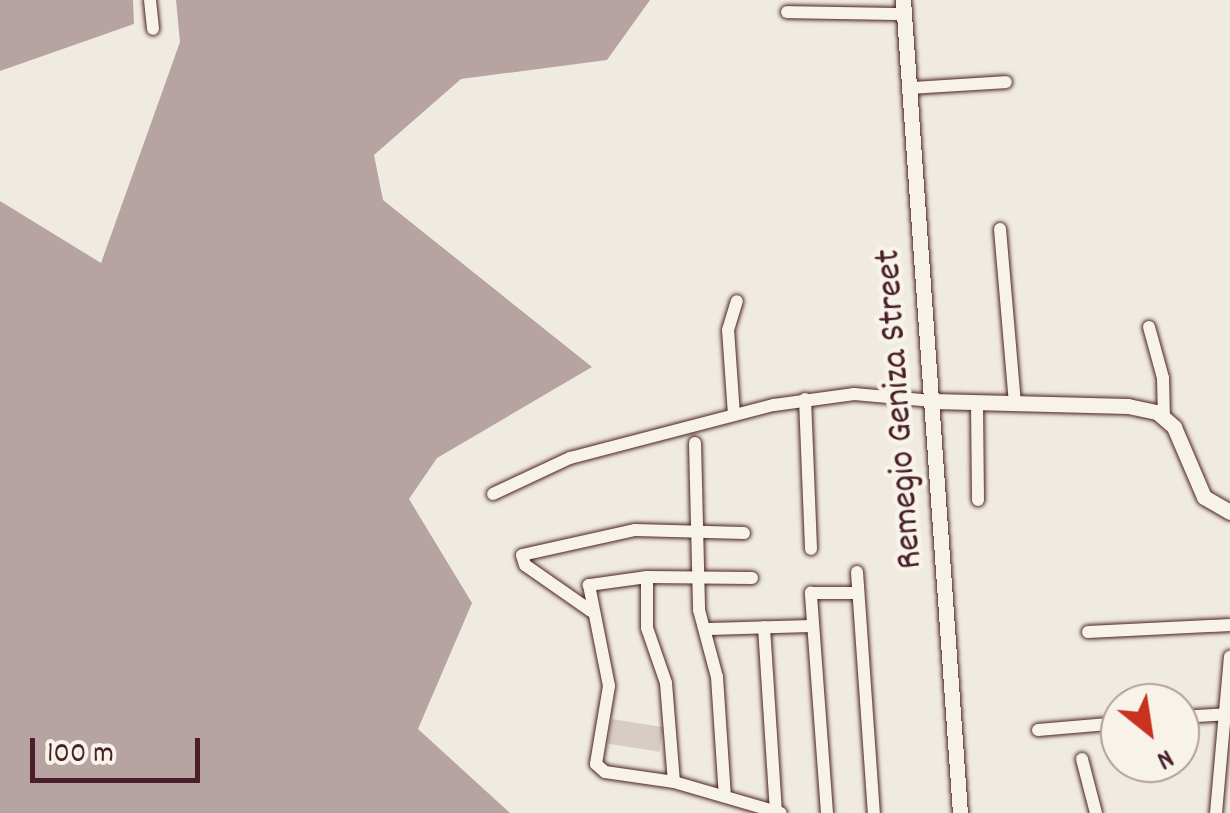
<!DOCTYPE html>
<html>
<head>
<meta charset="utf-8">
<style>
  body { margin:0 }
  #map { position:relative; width:1230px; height:813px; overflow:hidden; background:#f0ebe0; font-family:Dekko,sans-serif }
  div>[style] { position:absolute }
  .green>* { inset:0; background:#d8cdc6; transform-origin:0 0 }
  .water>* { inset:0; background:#b7a4a2 }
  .roads { filter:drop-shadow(0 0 2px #4a1f2b) drop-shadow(0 0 2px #4a1f2b) }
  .minor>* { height:12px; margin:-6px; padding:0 6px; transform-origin:6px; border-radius:6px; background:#f7f3e8 }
  .tertiary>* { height:15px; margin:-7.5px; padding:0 7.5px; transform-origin:7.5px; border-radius:7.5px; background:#f7f3e8 }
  span { translate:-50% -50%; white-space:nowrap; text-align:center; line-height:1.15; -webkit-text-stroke:9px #f7f3e8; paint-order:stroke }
  .street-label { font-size:38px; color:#4a1f2b }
  .north { position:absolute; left:1100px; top:683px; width:100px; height:100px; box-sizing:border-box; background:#f7f3e8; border:2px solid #b29e9c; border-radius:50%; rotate:150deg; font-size:28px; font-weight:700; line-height:40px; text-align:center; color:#4a1f2b }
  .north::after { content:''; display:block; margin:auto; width:35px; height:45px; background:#c8321e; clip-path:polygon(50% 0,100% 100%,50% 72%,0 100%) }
  .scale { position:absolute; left:30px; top:738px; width:170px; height:45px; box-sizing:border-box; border:5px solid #4a1f2b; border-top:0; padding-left:12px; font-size:30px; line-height:35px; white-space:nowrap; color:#4a1f2b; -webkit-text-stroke:8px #f7f3e8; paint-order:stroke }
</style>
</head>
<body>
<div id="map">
  <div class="green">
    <i style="left:612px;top:719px;width:52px;height:25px;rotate:9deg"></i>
  </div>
  <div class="water">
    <i style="clip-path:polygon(0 0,133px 0,134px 24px,0 71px)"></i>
    <i style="clip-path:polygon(176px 0,650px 0,607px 60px,461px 79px,374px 155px,383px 200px,592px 367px,437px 458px,409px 499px,472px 603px,418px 729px,510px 813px,0 813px,0 201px,101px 263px,180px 42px)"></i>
  </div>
  <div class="roads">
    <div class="minor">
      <i style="left:150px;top:0;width:29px;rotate:84deg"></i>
      <i style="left:787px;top:12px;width:117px;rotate:1deg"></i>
      <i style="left:911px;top:88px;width:95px;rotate:-3.6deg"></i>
      <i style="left:1000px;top:229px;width:175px;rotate:85.1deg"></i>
      <i style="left:1149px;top:327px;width:53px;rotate:74.6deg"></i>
      <i style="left:1163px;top:378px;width:40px;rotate:88.6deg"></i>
      <i style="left:805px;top:399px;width:150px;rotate:87.7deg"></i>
      <i style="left:977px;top:404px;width:96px;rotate:89.4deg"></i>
      <i style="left:734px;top:415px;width:85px;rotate:-94deg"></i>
      <i style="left:728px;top:330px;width:30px;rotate:-73deg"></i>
      <i style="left:695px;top:443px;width:167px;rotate:88.6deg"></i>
      <i style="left:699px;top:610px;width:69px;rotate:75deg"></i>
      <i style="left:717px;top:677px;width:119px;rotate:86.2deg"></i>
      <i style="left:493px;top:494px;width:85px;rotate:-25.1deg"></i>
      <i style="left:570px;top:458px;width:211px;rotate:-14.6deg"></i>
      <i style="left:774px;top:405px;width:81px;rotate:-7.8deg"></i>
      <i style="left:854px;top:394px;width:79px;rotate:5.1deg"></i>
      <i style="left:857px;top:572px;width:242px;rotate:86deg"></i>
      <i style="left:647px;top:577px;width:51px;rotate:90deg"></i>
      <i style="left:647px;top:628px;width:58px;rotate:70.9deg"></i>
      <i style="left:666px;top:683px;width:99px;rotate:85.4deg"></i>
      <i style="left:752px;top:578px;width:105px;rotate:-179.5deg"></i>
      <i style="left:647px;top:577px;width:59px;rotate:172.1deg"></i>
      <i style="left:589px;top:585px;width:103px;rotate:78.8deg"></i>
      <i style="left:609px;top:686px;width:79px;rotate:99.5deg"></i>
      <i style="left:596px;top:764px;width:12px;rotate:42deg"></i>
      <i style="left:605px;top:772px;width:70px;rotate:8.2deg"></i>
      <i style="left:674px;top:782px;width:111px;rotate:16.2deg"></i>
      <i style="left:591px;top:611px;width:80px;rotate:-145.1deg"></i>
      <i style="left:525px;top:565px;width:10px;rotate:-107deg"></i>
      <i style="left:522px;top:555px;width:116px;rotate:-12.5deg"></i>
      <i style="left:635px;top:530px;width:109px;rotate:1.6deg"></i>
      <i style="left:764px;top:627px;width:185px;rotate:86.3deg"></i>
      <i style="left:709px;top:629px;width:102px;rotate:-1.7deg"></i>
      <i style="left:1088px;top:632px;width:142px;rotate:-2.8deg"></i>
      <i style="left:1180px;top:717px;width:50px;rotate:-3.4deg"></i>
      <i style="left:1038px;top:730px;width:82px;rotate:-4.9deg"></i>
      <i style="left:1082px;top:759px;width:56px;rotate:75.5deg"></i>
      <i style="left:827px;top:813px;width:221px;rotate:-94.2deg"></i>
      <i style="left:811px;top:593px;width:47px"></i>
      <i style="left:1216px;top:813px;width:157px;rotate:-84.9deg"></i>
    </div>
    <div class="tertiary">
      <i style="left:903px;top:0;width:815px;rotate:85.99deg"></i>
      <i style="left:933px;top:401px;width:195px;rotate:1.5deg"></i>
      <i style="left:1128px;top:406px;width:30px;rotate:12deg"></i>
      <i style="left:1157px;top:412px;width:23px;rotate:41deg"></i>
      <i style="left:1174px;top:427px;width:76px;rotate:66.8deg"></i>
      <i style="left:1204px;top:497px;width:30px;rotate:30deg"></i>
    </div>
  </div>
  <div class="street-label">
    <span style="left:901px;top:409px;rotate:-94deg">Remegio Geniza Street</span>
  </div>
  <div class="north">N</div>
  <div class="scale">100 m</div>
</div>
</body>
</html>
